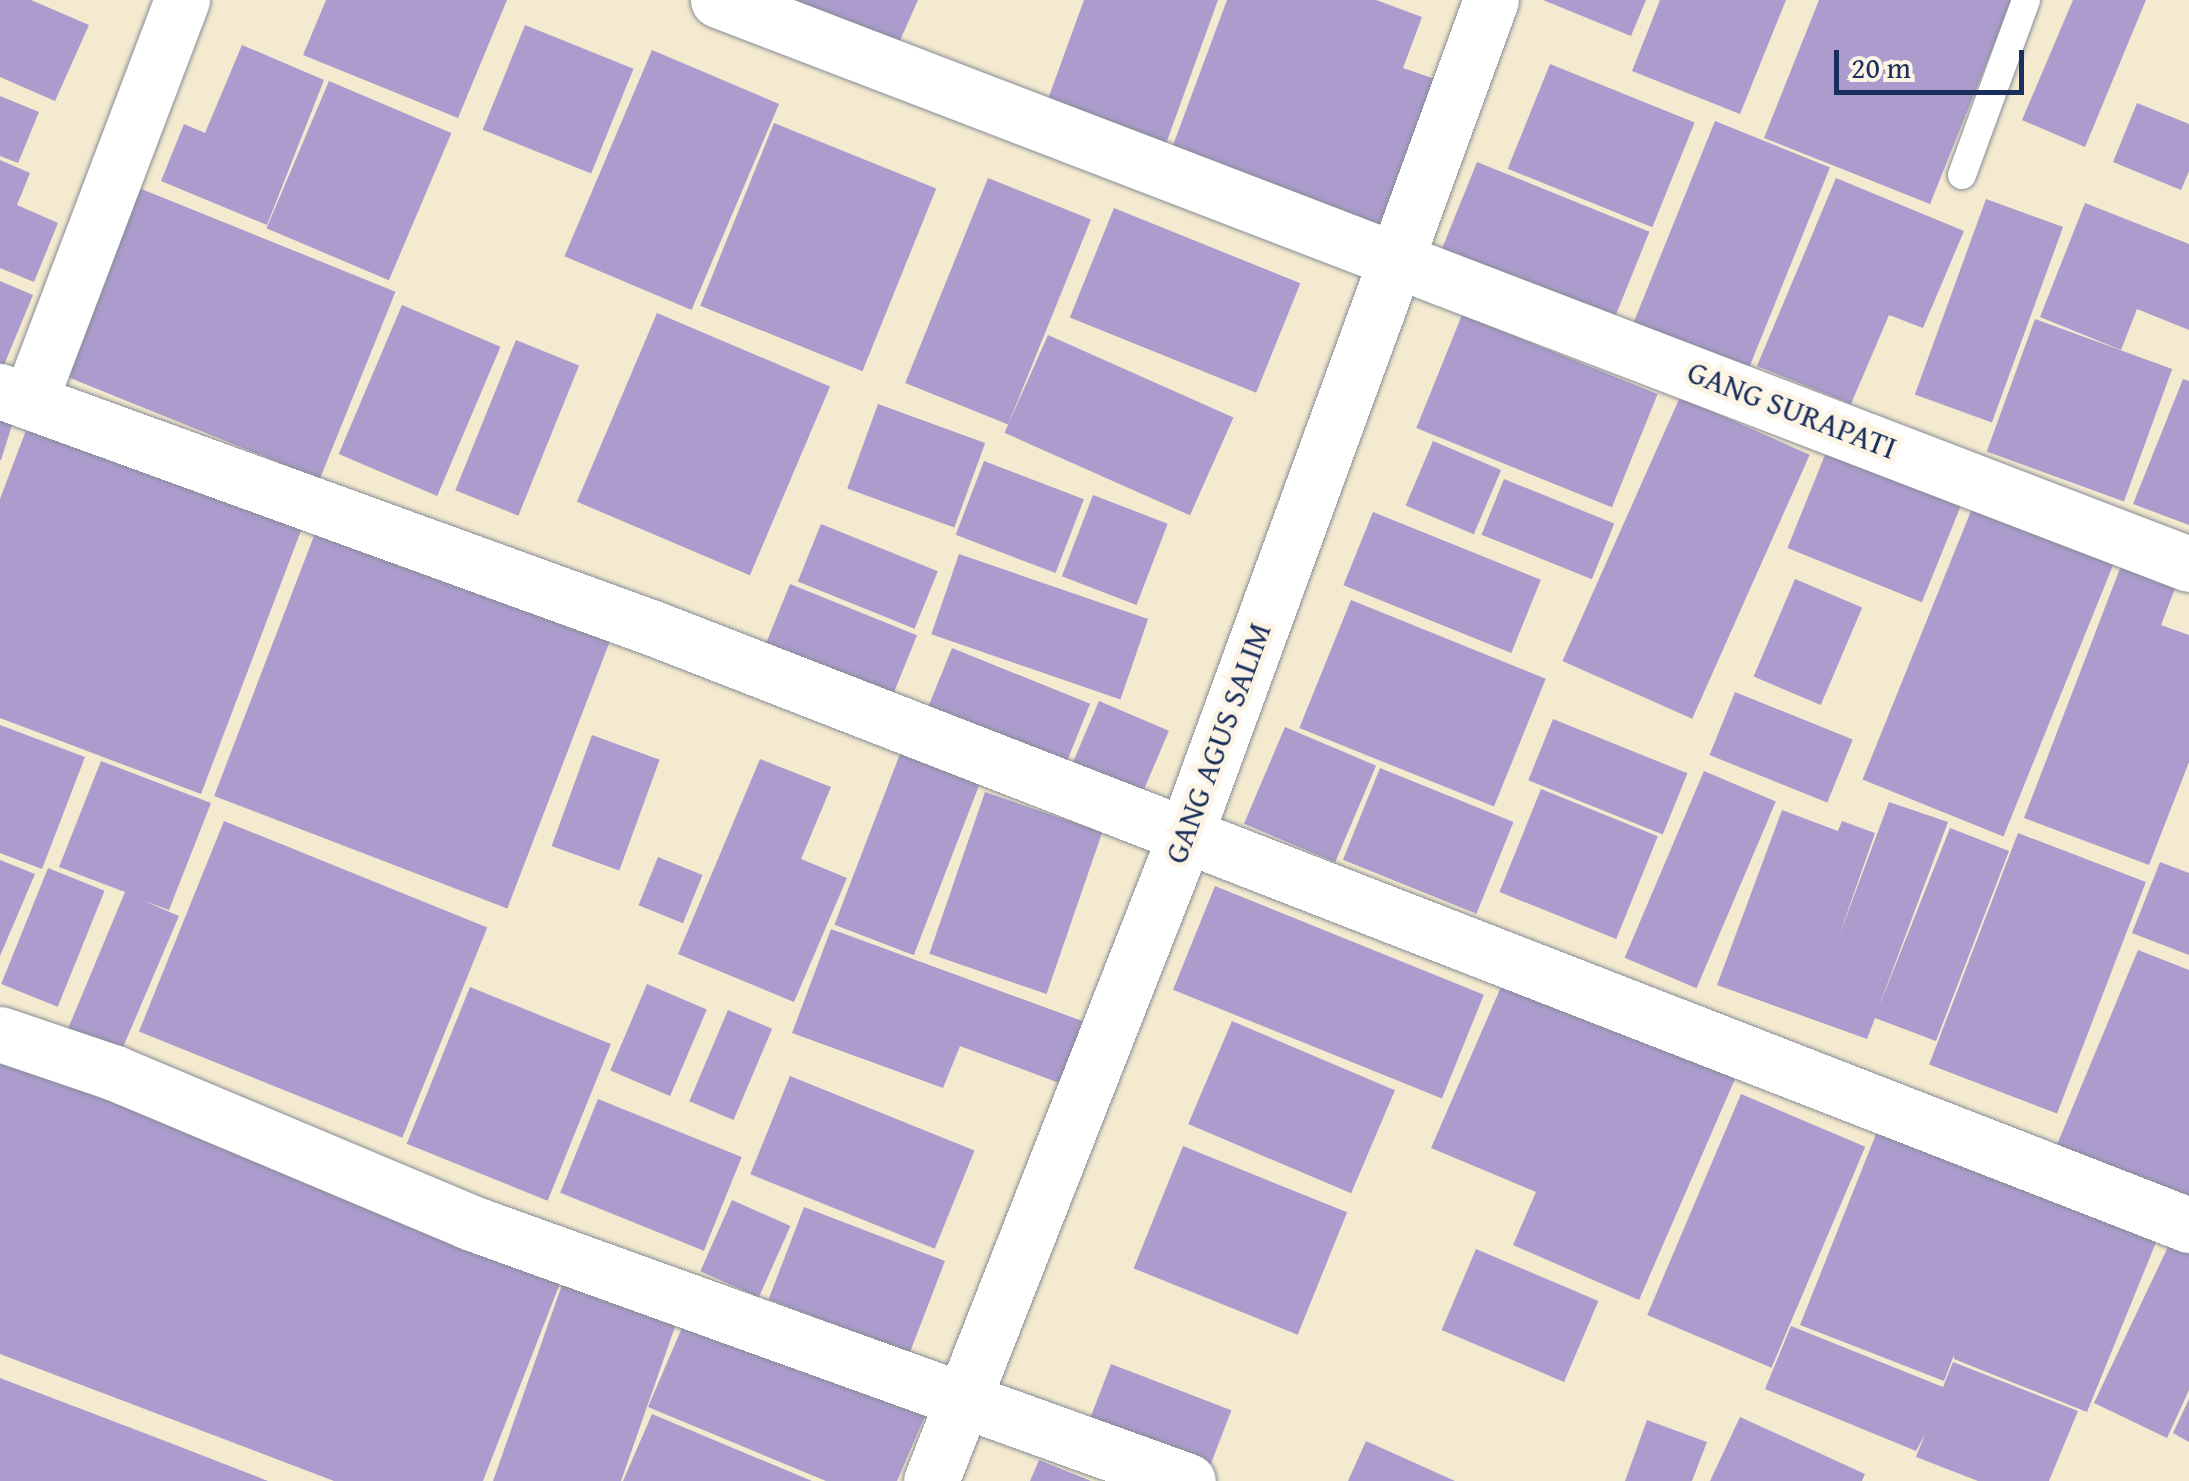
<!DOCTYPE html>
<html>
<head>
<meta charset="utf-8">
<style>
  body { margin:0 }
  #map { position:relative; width:2189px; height:1481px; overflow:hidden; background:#f3eacf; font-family:"Gentium Book Plus",serif }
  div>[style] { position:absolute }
  .building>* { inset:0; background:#ac9ccd; transform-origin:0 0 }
  .roads { filter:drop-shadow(0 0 2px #878c96) drop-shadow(0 0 2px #878c96) }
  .lane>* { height:28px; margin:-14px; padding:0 14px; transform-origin:14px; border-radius:14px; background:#fff }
  .street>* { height:55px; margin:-27.5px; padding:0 27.5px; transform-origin:27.5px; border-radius:27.5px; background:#fff }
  span { translate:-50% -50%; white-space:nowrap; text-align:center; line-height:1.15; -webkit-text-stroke:10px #fcf5e5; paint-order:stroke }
  .street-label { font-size:32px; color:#1b2f5e }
  .scale { position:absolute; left:1834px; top:50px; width:190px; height:45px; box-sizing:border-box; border:5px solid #1b2f5e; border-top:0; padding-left:12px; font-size:30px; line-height:35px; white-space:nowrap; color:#1b2f5e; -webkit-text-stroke:8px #fcf5e5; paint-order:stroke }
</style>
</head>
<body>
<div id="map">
  <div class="building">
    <i style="clip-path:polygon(0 0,31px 0,89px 25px,55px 101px,0 77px)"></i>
    <i style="clip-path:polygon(326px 0,507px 0,458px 118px,303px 55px)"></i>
    <i style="clip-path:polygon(746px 0,918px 0,890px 63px)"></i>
    <i style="clip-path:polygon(1084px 0,1218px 0,1163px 152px,1044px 110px)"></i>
    <i style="clip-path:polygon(1227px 0,1376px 0,1422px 17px,1403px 68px,1438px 80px,1381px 234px,1169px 156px)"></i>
    <i style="clip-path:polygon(1543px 0,1646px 0,1631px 36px)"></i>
    <i style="clip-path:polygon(1660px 0,1786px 0,1740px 114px,1632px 71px)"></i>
    <i style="clip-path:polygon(1819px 0,2012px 0,1930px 204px,1764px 138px)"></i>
    <i style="clip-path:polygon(2073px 0,2146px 0,2085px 147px,2022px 120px)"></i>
    <i style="left:525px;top:25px;width:117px;height:113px;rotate:22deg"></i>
    <i style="clip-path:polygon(242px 45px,324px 80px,267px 225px,161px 181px,184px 124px,205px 133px)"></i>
    <i style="left:652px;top:50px;width:138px;height:224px;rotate:23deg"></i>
    <i style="left:1550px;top:64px;width:156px;height:113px;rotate:22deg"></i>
    <i style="left:329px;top:81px;width:133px;height:160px;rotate:23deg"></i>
    <i style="clip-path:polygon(0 96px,39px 112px,18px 163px,0 156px)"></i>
    <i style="clip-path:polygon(2137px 103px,2189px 124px,2189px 171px,2181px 190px,2113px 162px)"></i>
    <i style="left:1715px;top:121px;width:124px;height:230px;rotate:22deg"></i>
    <i style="left:774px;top:123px;width:175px;height:197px;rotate:22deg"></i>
    <i style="clip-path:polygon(0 160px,30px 173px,17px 205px,58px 223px,34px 282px,0 268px)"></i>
    <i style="left:1477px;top:162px;width:186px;height:109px;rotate:22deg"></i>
    <i style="left:988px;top:178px;width:111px;height:221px;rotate:22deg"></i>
    <i style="clip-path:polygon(1836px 178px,1964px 231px,1923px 328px,1889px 315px,1851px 404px,1757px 366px)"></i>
    <i style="left:134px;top:186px;width:282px;height:202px;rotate:22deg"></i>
    <i style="left:1986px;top:199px;width:82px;height:208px;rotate:20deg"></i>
    <i style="clip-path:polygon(2085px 203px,2189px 244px,2189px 330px,2137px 309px,2121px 350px,2040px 317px)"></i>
    <i style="left:1114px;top:208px;width:201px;height:118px;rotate:22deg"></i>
    <i style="clip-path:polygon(0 281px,33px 295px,4px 365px,0 363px)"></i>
    <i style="left:402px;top:305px;width:107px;height:162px;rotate:23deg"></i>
    <i style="left:657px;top:313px;width:188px;height:205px;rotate:23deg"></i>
    <i style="left:1462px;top:315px;width:211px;height:122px;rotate:22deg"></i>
    <i style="left:2035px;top:319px;width:146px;height:141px;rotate:20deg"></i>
    <i style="left:1048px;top:335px;width:203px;height:107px;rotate:24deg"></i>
    <i style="left:516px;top:340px;width:68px;height:162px;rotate:22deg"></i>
    <i style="clip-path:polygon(2183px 379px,2189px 381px,2189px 525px,2133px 504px)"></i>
    <i style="left:1680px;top:397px;width:142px;height:289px;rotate:24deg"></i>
    <i style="left:878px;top:404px;width:114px;height:90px;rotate:20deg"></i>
    <i style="clip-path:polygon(0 418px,13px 422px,1px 460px,0 460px)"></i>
    <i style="clip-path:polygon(28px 425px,302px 528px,201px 794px,0 718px,0 499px)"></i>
    <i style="left:1433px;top:441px;width:74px;height:70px;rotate:23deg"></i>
    <i style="left:1829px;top:445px;width:145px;height:111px;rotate:22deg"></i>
    <i style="left:984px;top:461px;width:107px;height:79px;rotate:21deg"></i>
    <i style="left:1504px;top:479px;width:119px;height:60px;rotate:22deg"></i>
    <i style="left:1093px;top:495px;width:80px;height:87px;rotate:21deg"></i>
    <i style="left:1973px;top:506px;width:152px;height:295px;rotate:22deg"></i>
    <i style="left:1373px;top:512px;width:181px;height:79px;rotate:22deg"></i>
    <i style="left:821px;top:524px;width:126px;height:62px;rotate:22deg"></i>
    <i style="left:317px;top:528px;width:314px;height:287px;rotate:21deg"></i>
    <i style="left:959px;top:554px;width:200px;height:85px;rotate:19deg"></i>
    <i style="clip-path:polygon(2124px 558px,2179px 578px,2161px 625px,2189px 635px,2189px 762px,2149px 865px,2024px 818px)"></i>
    <i style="left:1795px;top:579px;width:73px;height:106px;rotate:23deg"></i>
    <i style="left:790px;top:584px;width:137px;height:66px;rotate:22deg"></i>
    <i style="left:1351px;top:600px;width:210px;height:138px;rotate:22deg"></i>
    <i style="left:952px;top:648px;width:149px;height:78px;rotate:22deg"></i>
    <i style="left:1735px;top:692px;width:127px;height:68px;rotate:22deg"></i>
    <i style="left:1099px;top:701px;width:76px;height:81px;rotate:23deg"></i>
    <i style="left:1553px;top:719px;width:145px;height:66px;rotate:22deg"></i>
    <i style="clip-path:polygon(0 725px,85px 757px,42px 869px,0 853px)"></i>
    <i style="left:1285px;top:727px;width:99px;height:105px;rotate:23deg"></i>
    <i style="left:592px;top:735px;width:72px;height:118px;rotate:20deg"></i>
    <i style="left:900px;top:754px;width:85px;height:183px;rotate:21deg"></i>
    <i style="clip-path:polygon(760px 759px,831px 787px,801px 859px,847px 878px,794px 1002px,678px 954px)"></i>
    <i style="clip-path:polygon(101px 761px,211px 803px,169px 910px,144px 901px,179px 916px,121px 1052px,67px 1031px,125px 892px,59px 867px)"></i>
    <i style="left:1380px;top:768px;width:144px;height:99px;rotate:22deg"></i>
    <i style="left:1704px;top:771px;width:78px;height:203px;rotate:23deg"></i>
    <i style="left:1541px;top:789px;width:126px;height:111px;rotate:22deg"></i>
    <i style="left:985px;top:792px;width:124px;height:171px;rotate:19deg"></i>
    <i style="clip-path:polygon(1889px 802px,1948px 822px,1878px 1009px,1950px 828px,2009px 851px,1936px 1041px,1875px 1018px,1867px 1039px,1717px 985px,1782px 810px,1838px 831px,1842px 821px,1875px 833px,1839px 936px)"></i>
    <i style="left:224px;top:821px;width:284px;height:227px;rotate:22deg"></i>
    <i style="left:2018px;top:833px;width:137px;height:248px;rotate:21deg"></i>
    <i style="left:658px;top:857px;width:48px;height:52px;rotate:22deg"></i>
    <i style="clip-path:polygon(0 860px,35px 874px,0 956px)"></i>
    <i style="clip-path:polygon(2160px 862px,2189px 873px,2189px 955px,2132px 933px)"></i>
    <i style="left:48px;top:868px;width:61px;height:125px;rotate:22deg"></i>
    <i style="left:1215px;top:886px;width:290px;height:112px;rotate:22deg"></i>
    <i style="clip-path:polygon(831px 929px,1085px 1022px,1062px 1084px,960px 1046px,943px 1088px,792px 1033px)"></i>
    <i style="clip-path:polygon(2138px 950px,2189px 970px,2189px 1200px,2056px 1147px)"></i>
    <i style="clip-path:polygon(1504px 980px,1735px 1079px,1639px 1300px,1513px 1245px,1536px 1192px,1431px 1148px)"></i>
    <i style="left:647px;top:984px;width:65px;height:94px;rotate:23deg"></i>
    <i style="left:470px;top:987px;width:152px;height:169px;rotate:22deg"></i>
    <i style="left:728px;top:1010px;width:48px;height:99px;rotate:23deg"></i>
    <i style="left:1232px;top:1021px;width:177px;height:112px;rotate:23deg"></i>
    <i style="clip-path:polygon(0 1060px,564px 1273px,483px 1481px,334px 1481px,0 1354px)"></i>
    <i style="left:790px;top:1076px;width:199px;height:106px;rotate:22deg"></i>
    <i style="left:1741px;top:1094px;width:135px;height:240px;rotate:23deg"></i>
    <i style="left:598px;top:1099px;width:155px;height:101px;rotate:22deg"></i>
    <i style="clip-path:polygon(1880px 1124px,2159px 1235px,2087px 1412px,1954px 1359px,1954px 1355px,1944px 1381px,1800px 1325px)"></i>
    <i style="left:1183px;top:1146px;width:177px;height:132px;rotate:22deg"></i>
    <i style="left:732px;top:1200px;width:64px;height:78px;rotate:24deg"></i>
    <i style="left:804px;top:1207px;width:151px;height:99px;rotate:21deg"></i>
    <i style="clip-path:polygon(2175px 1232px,2189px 1239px,2189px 1390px,2167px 1438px,2094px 1403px)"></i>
    <i style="left:1476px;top:1249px;width:133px;height:88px;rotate:23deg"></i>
    <i style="clip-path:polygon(563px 1282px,677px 1321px,621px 1481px,493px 1481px)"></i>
    <i style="clip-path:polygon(690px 1309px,928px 1409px,897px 1481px,826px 1481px,648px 1407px)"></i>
    <i style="clip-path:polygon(1791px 1326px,1943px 1387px,1953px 1362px,2078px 1411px,2049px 1481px,1978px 1481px,1916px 1457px,1925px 1434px,1916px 1451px,1765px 1389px)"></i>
    <i style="left:1111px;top:1364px;width:129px;height:62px;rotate:21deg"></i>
    <i style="clip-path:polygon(0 1378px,173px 1444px,268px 1481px,0 1481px)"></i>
    <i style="clip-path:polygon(2189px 1399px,2189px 1442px,2173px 1433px)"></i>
    <i style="clip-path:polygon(652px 1414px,812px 1481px,623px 1481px)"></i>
    <i style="clip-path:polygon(1740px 1417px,1865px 1474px,1862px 1481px,1710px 1481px)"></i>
    <i style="clip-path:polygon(1647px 1420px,1707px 1442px,1692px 1481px,1625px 1481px)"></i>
    <i style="clip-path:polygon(1366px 1441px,1455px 1481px,1348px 1481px)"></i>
    <i style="clip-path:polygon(1039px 1460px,1091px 1481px,1030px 1481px)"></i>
  </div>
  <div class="roads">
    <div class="lane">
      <i style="left:1962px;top:175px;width:186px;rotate:-69.9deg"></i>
    </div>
    <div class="street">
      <i style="left:718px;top:0;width:1575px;rotate:20.98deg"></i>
      <i style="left:0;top:391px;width:695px;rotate:19.95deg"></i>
      <i style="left:653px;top:628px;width:1648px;rotate:21.24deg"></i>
      <i style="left:30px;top:400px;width:428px;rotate:-69.2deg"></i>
      <i style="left:0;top:1034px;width:121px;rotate:18.7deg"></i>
      <i style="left:115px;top:1073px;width:384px;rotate:22.8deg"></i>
      <i style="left:469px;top:1222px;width:764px;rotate:19.81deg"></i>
      <i style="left:931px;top:1481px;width:693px;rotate:-68.51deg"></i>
      <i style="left:1185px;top:836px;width:890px;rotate:-69.9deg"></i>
    </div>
  </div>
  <div class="street-label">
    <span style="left:1792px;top:410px;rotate:21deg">GANG SURAPATI</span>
    <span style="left:1218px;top:743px;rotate:-70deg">GANG AGUS SALIM</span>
  </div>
  <div class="scale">20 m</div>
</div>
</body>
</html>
